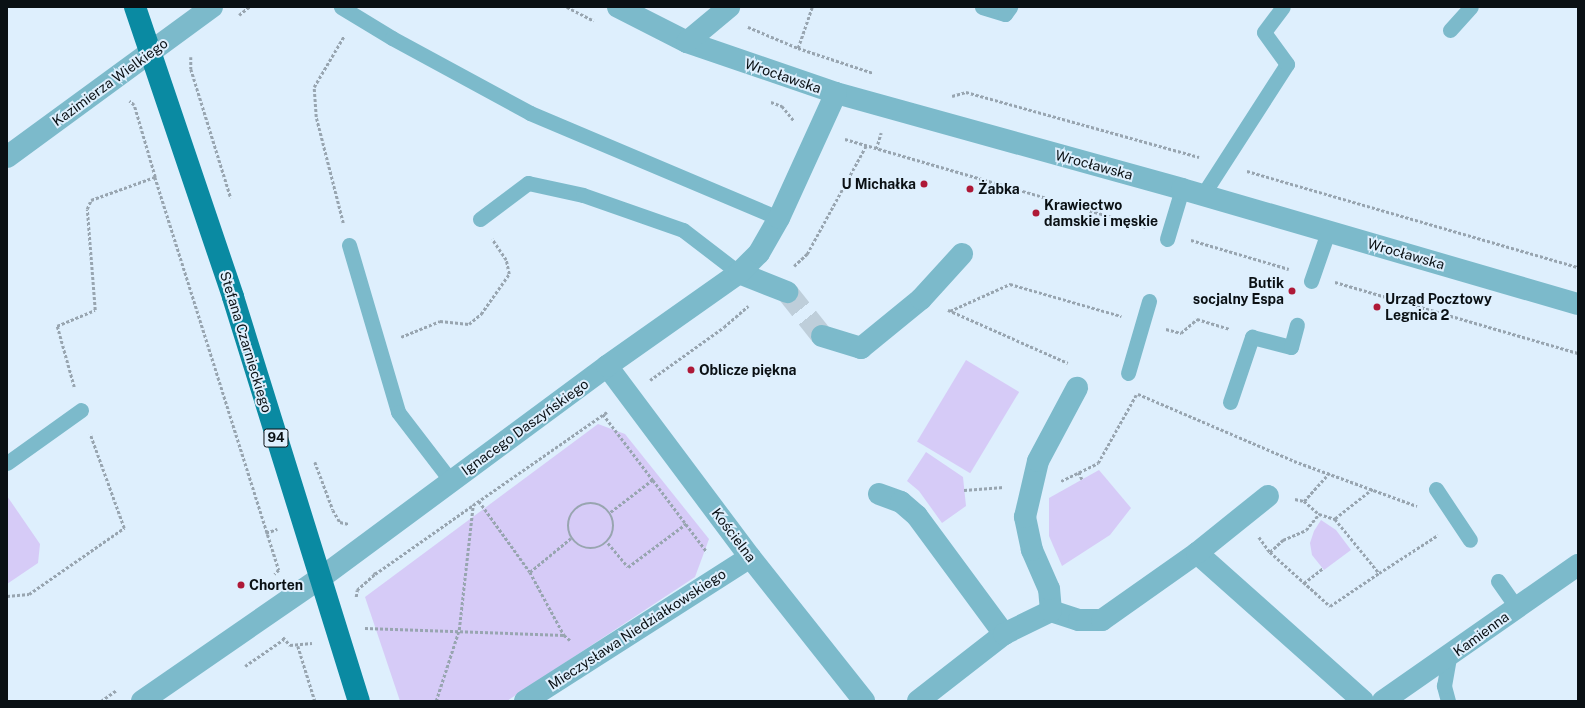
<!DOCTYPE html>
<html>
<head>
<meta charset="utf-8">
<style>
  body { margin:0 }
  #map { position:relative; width:1585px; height:708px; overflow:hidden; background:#deeffd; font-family:"Public Sans",sans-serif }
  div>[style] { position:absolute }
  .green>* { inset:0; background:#d6cbf7; transform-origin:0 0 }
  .minor-tunnel>* { height:22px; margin-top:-11px; transform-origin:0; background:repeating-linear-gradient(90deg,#beceda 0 22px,transparent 0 33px) }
  .path>* { height:2.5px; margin-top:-1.25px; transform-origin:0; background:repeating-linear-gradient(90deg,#98a5b0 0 3px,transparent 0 5px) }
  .path>.ring { margin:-1.25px; padding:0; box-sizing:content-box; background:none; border:2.5px solid #98a5b0; border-radius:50% }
  .service>* { height:15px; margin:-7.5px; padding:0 7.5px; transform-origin:7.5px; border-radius:7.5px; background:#7cbacb }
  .minor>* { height:22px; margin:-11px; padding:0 11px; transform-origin:11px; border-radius:11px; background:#7cbacb }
  .primary>* { height:22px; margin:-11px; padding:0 11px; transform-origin:11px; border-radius:11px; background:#0a8aa2 }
  .dots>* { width:11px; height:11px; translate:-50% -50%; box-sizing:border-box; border:2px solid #deeffd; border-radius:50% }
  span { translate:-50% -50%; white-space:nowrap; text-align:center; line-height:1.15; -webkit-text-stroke:4px #deeffd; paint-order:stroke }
  .shield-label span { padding:1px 3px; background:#deeffd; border:1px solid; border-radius:3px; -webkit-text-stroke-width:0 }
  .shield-label { font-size:13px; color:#0a1014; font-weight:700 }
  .street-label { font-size:14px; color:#0a1014 }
  .poi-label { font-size:14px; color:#0a1014; font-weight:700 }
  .right { translate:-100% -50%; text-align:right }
  .left { translate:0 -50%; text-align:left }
  .frame { position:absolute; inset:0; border:8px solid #0a1014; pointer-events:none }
</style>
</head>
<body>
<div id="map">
  <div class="green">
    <i style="left:966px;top:360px;width:62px;height:95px;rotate:31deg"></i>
    <i style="clip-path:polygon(598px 424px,625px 434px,709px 539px,695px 577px,507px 701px,400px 701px,365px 597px)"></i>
    <i style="clip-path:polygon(926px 452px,963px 477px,966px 506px,942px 523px,919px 491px,907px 481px)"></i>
    <i style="clip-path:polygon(1099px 470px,1131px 508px,1110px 535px,1062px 566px,1049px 536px,1049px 498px)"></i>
    <i style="clip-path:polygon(7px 496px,40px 544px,38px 563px,7px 584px)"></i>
    <i style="clip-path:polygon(1321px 520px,1336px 530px,1351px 550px,1324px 570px,1312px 555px,1310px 543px,1314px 531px)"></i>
  </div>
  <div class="minor-tunnel">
    <i style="left:787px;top:292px;width:56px;rotate:51.5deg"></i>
  </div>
  <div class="path">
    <i style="left:567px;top:7px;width:30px;rotate:27deg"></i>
    <i style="left:239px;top:15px;width:13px;rotate:-39deg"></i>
    <i style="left:748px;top:27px;width:54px;rotate:22.8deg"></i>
    <i style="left:798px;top:48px;width:79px;rotate:18.4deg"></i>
    <i style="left:798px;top:48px;width:43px;rotate:-71.1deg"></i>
    <i style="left:191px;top:57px;width:12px;rotate:90deg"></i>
    <i style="left:191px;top:69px;width:135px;rotate:72.8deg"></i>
    <i style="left:952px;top:96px;width:15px;rotate:-16deg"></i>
    <i style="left:966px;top:92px;width:242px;rotate:15.6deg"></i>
    <i style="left:771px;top:102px;width:12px;rotate:20deg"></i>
    <i style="left:782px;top:106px;width:19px;rotate:51deg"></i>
    <i style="left:845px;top:139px;width:314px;rotate:16.3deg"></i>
    <i style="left:876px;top:149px;width:17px;rotate:-73deg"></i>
    <i style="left:1247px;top:171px;width:345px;rotate:16.2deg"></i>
    <i style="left:155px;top:177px;width:412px;rotate:72.5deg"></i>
    <i style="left:279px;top:570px;width:6px;rotate:135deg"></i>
    <i style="left:343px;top:223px;width:109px;rotate:-104.3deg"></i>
    <i style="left:316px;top:117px;width:30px;rotate:-94deg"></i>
    <i style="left:314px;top:87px;width:59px;rotate:-59.5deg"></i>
    <i style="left:1191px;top:240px;width:102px;rotate:16.5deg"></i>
    <i style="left:794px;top:266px;width:18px;rotate:-43deg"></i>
    <i style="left:807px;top:254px;width:123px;rotate:-61.4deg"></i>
    <i style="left:1335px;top:282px;width:253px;rotate:16.3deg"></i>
    <i style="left:948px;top:310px;width:131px;rotate:23.8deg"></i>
    <i style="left:950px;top:311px;width:66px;rotate:-24.2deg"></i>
    <i style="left:1010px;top:284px;width:116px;rotate:16.1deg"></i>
    <i style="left:1166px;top:329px;width:16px;rotate:15deg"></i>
    <i style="left:1181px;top:333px;width:21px;rotate:-41deg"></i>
    <i style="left:1197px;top:319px;width:34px;rotate:17deg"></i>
    <i style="left:401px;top:337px;width:42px;rotate:-22.3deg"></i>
    <i style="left:440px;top:321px;width:29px;rotate:6deg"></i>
    <i style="left:469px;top:324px;width:16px;rotate:-40deg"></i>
    <i style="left:481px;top:314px;width:49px;rotate:-55deg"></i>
    <i style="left:509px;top:274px;width:14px;rotate:-102deg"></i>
    <i style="left:506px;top:260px;width:25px;rotate:-124deg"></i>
    <i style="left:650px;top:380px;width:91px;rotate:-35.6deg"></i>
    <i style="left:724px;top:327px;width:32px;rotate:-41deg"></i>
    <i style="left:74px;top:387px;width:63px;rotate:-105.6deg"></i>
    <i style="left:57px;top:326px;width:41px;rotate:-22.8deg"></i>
    <i style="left:95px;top:310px;width:101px;rotate:-94.5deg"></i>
    <i style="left:87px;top:209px;width:10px;rotate:-66deg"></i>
    <i style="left:91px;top:200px;width:68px;rotate:-19.8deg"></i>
    <i style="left:155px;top:177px;width:75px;rotate:-106.3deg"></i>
    <i style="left:134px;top:105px;width:6px;rotate:-141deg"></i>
    <i style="left:1138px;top:394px;width:170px;rotate:23.2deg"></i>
    <i style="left:1294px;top:461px;width:131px;rotate:20.1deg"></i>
    <i style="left:603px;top:414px;width:83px;rotate:52.9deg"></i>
    <i style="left:653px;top:480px;width:54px;rotate:142.5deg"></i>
    <i style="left:315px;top:462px;width:51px;rotate:69.4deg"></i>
    <i style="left:333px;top:510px;width:14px;rotate:60deg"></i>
    <i style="left:340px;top:522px;width:9px;rotate:13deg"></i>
    <i style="left:1079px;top:472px;width:8px;rotate:67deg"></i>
    <i style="left:653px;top:480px;width:90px;rotate:53.1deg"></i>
    <i style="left:1061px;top:481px;width:41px;rotate:-25.9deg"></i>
    <i style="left:1098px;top:463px;width:78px;rotate:-60.8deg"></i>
    <i style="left:1373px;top:489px;width:48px;rotate:141.7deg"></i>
    <i style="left:1335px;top:519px;width:70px;rotate:50.8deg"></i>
    <i style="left:1379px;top:573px;width:70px;rotate:-32.8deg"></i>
    <i style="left:964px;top:490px;width:40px;rotate:-4.3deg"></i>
    <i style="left:1295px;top:499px;width:9px;rotate:13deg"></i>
    <i style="left:1304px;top:501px;width:20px;rotate:41deg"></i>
    <i style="left:1319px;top:514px;width:17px;rotate:17deg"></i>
    <i style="left:479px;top:501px;width:87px;rotate:54.3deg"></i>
    <i style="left:530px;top:572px;width:72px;rotate:61.6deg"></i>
    <i style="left:1304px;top:501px;width:38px;rotate:-48deg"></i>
    <i class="ring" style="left:568px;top:503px;width:43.5px;height:43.5px"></i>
    <i style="left:266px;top:533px;width:12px;rotate:-20deg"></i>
    <i style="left:1259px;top:537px;width:19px;rotate:54deg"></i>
    <i style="left:1270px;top:552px;width:81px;rotate:42deg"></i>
    <i style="left:1330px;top:606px;width:59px;rotate:-34deg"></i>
    <i style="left:608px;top:543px;width:31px;rotate:50deg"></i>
    <i style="left:628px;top:567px;width:74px;rotate:-36.7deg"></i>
    <i style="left:1270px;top:552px;width:18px;rotate:-43deg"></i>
    <i style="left:1283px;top:540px;width:25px;rotate:-23deg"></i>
    <i style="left:1306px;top:530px;width:21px;rotate:-51deg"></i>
    <i style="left:530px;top:572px;width:53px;rotate:-39.7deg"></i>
    <i style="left:375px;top:574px;width:120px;rotate:-35.1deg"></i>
    <i style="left:1304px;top:583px;width:24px;rotate:-38deg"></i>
    <i style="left:7px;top:596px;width:22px;rotate:-5deg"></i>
    <i style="left:29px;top:594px;width:116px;rotate:-34.8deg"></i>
    <i style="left:124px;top:528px;width:100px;rotate:-109.9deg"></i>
    <i style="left:356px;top:597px;width:7px;rotate:-82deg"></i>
    <i style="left:357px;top:590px;width:24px;rotate:-42deg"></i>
    <i style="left:375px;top:574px;width:2px;rotate:-117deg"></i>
    <i style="left:365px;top:628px;width:199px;rotate:2deg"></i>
    <i style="left:564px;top:635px;width:8px;rotate:40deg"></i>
    <i style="left:283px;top:637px;width:11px;rotate:49deg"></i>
    <i style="left:290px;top:645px;width:22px;rotate:-5deg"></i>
    <i style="left:298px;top:646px;width:58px;rotate:72.8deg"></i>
    <i style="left:245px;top:666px;width:47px;rotate:-34.7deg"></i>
    <i style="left:101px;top:701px;width:19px;rotate:-35deg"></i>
    <i style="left:436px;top:701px;width:75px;rotate:-72.1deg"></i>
    <i style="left:459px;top:630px;width:126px;rotate:-83.6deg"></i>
    <i style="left:473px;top:505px;width:163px;rotate:-34.8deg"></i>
  </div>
  <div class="service">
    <i style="left:341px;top:7px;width:60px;rotate:31.3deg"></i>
    <i style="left:392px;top:38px;width:157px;rotate:28.5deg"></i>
    <i style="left:530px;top:113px;width:270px;rotate:22.9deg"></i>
    <i style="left:982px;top:7px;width:24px;rotate:17deg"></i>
    <i style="left:1005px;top:14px;width:9px;rotate:-54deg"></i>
    <i style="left:1450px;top:30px;width:31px;rotate:-48deg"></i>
    <i style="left:1202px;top:196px;width:157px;rotate:-57.2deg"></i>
    <i style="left:1287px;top:64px;width:39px;rotate:-126deg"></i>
    <i style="left:1264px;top:32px;width:31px;rotate:-53deg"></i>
    <i style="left:480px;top:219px;width:60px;rotate:-36.9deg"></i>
    <i style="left:528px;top:183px;width:56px;rotate:12.3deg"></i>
    <i style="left:583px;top:195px;width:106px;rotate:19.3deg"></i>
    <i style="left:683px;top:230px;width:71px;rotate:37.5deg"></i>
    <i style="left:1167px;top:239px;width:52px;rotate:-73.3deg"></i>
    <i style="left:349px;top:245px;width:174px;rotate:73.6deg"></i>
    <i style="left:398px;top:412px;width:87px;rotate:52.5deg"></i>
    <i style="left:1311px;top:281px;width:52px;rotate:-70.9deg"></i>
    <i style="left:1128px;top:373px;width:75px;rotate:-73.7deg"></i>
    <i style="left:1230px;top:402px;width:69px;rotate:-71.3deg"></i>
    <i style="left:1252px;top:337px;width:40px;rotate:14.4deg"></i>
    <i style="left:1291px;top:347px;width:23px;rotate:-75deg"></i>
    <i style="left:7px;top:463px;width:91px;rotate:-35.6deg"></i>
    <i style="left:1436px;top:489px;width:61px;rotate:56.3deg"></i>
    <i style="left:1498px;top:581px;width:33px;rotate:55deg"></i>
    <i style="left:1448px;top:701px;width:16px;rotate:-105deg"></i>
    <i style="left:1444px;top:686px;width:29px;rotate:-80deg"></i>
  </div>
  <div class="minor">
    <i style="left:618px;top:7px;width:77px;rotate:26.9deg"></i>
    <i style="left:687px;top:42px;width:157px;rotate:18.9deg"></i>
    <i style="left:836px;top:93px;width:359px;rotate:15.5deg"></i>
    <i style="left:1182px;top:189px;width:412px;rotate:16.2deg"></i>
    <i style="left:687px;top:42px;width:55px;rotate:-39.8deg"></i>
    <i style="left:7px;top:157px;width:254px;rotate:-36.2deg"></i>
    <i style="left:739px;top:273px;width:52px;rotate:21.6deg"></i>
    <i style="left:822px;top:336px;width:41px;rotate:17.1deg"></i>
    <i style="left:861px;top:348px;width:77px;rotate:-39.2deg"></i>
    <i style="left:921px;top:299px;width:61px;rotate:-47.7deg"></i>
    <i style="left:607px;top:366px;width:239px;rotate:53.2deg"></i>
    <i style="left:750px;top:557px;width:184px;rotate:51.6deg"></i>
    <i style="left:879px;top:494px;width:23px;rotate:20deg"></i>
    <i style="left:901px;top:502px;width:21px;rotate:41deg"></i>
    <i style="left:917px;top:516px;width:147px;rotate:53.6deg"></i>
    <i style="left:1197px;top:553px;width:222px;rotate:41.7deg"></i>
    <i style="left:1051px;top:611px;width:29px;rotate:18deg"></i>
    <i style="left:1079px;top:620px;width:23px"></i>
    <i style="left:1102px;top:620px;width:116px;rotate:-35.2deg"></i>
    <i style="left:1197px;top:553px;width:91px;rotate:-38.8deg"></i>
    <i style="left:142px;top:701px;width:219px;rotate:-34.6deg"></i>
    <i style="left:322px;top:577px;width:355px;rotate:-36.5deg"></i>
    <i style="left:607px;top:366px;width:161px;rotate:-35.2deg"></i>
    <i style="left:739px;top:273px;width:28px;rotate:-45deg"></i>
    <i style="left:759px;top:253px;width:40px;rotate:-60.3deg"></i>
    <i style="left:779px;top:218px;width:137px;rotate:-65.5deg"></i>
    <i style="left:525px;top:701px;width:267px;rotate:-32.6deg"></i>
    <i style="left:918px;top:701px;width:109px;rotate:-37.9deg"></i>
    <i style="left:1004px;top:634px;width:52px;rotate:-26.1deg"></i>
    <i style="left:1051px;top:611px;width:22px;rotate:-95deg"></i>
    <i style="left:1049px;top:589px;width:43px;rotate:-113.6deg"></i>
    <i style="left:1032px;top:550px;width:34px;rotate:-102deg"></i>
    <i style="left:1025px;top:517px;width:57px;rotate:-76.9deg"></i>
    <i style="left:1038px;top:461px;width:83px;rotate:-61.9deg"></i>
    <i style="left:1383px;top:701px;width:238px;rotate:-34.9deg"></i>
  </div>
  <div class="primary">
    <i style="left:135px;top:7px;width:306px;rotate:71.3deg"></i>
    <i style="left:233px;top:297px;width:423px;rotate:72.7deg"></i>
  </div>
  <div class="dots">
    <i style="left:924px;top:184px;background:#ae1937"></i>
    <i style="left:970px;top:189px;background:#ae1937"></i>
    <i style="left:1036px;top:213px;background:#ae1937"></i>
    <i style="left:1292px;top:291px;background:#ae1937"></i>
    <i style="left:1377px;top:307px;background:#ae1937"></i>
    <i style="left:691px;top:370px;background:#ae1937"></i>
    <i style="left:241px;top:585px;background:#ae1937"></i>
  </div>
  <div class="shield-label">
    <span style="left:276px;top:438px">94</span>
  </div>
  <div class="street-label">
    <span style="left:783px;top:76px;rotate:19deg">Wrocławska</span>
    <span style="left:110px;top:82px;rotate:-36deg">Kazimierza Wielkiego</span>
    <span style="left:1094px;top:165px;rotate:15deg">Wrocławska</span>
    <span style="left:1406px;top:254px;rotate:16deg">Wrocławska</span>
    <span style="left:246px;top:342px;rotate:73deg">Stefana Czarnieckiego</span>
    <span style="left:525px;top:427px;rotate:-36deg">Ignacego Daszyńskiego</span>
    <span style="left:734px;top:535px;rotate:53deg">Kościelna</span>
    <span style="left:637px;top:629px;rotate:-33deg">Mieczysława Niedziałkowskiego</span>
    <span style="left:1481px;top:634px;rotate:-36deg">Kamienna</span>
  </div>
  <div class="poi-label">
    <span class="right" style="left:916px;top:184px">U Michałka</span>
    <span class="left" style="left:978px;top:189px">Żabka</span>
    <span class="left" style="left:1044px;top:213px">Krawiectwo<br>damskie i męskie</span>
    <span class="right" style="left:1284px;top:291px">Butik<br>socjalny Espa</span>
    <span class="left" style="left:1385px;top:307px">Urząd Pocztowy<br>Legnica 2</span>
    <span class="left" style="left:699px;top:370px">Oblicze piękna</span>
    <span class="left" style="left:249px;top:585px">Chorten</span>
  </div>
  <div class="frame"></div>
</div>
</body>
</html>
